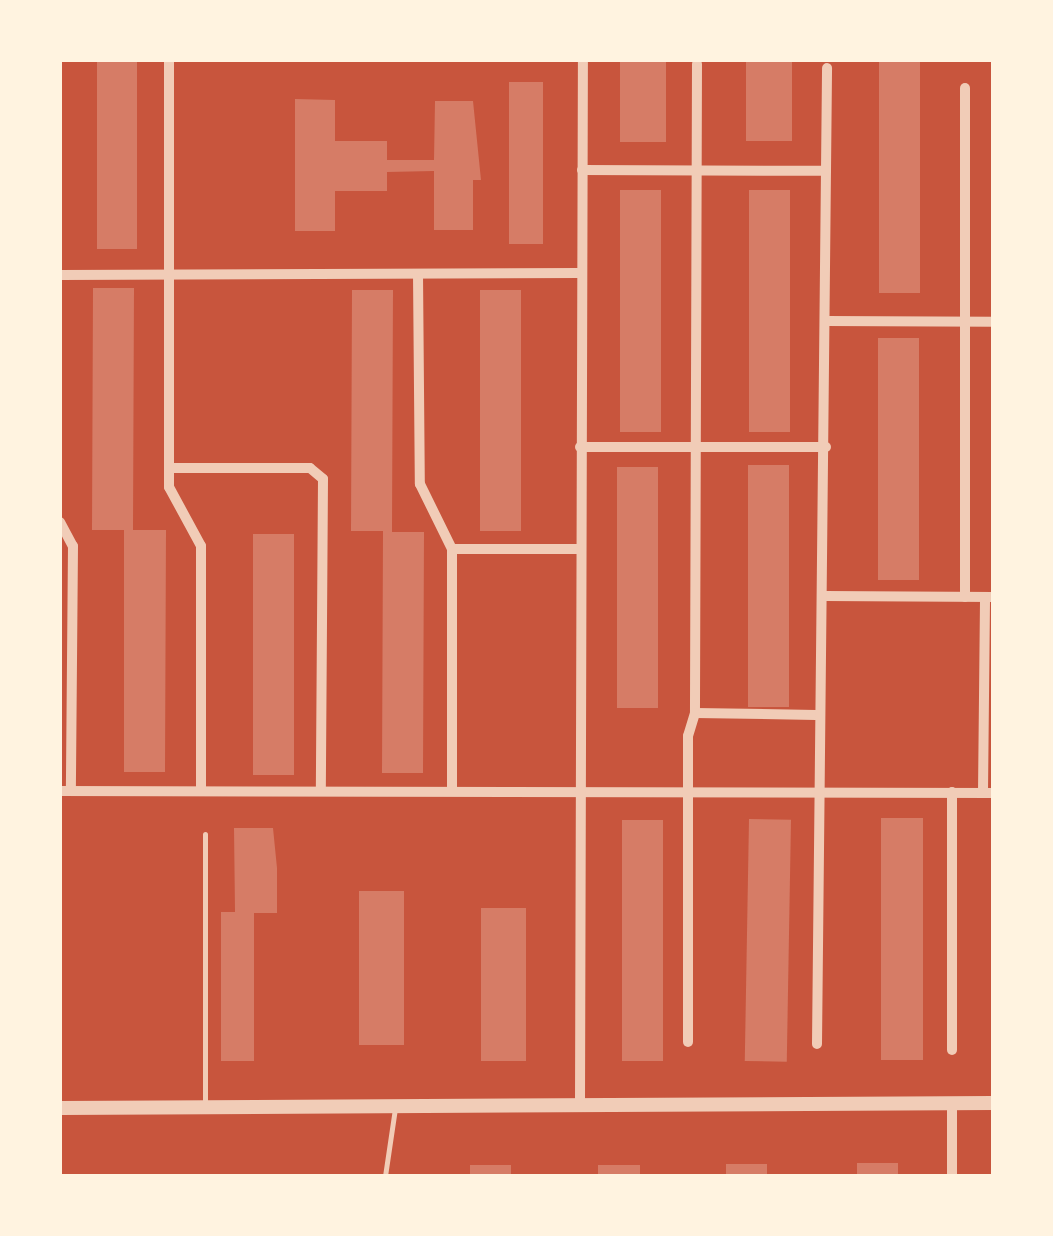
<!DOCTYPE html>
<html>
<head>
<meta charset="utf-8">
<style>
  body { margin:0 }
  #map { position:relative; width:1053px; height:1236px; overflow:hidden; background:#c8553d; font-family:Jost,sans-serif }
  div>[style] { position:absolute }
  .building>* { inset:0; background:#d67c66; transform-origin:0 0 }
  .service>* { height:5px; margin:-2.5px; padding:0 2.5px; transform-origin:2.5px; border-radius:2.5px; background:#f1ccb7 }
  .minor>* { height:10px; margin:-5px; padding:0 5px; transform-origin:5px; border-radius:5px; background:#f1ccb7 }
  .tertiary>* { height:14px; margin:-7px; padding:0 7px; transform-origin:7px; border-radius:7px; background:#f1ccb7 }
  span { translate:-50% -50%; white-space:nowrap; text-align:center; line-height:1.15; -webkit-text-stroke:8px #fff3e0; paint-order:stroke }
  .frame { position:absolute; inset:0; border:62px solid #fff3e0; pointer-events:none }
</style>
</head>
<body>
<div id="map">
  <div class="building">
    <i style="left:97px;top:60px;width:40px;height:189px"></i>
    <i style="left:620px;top:60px;width:46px;height:82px"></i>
    <i style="left:746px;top:60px;width:46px;height:81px"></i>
    <i style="left:879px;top:60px;width:41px;height:233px"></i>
    <i style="left:509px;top:82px;width:34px;height:162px"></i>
    <i style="clip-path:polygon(295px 99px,335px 100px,335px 141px,387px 141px,387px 160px,434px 160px,435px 101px,473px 101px,481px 180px,473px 180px,473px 230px,434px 230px,434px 171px,387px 172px,387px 191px,335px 191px,335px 231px,295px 231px)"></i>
    <i style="left:620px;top:190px;width:41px;height:242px"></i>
    <i style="left:749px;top:190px;width:41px;height:242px"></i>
    <i style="clip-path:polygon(93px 288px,134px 288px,133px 530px,166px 530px,165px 772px,124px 772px,124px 530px,92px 530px)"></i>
    <i style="clip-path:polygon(352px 290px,393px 290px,392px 532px,424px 532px,423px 773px,382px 773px,383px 531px,351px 531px)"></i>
    <i style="left:480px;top:290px;width:41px;height:241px"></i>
    <i style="left:878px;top:338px;width:41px;height:242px"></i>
    <i style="left:748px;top:465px;width:41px;height:242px"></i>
    <i style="left:617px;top:467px;width:41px;height:241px"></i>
    <i style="left:253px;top:534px;width:41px;height:241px"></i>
    <i style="left:881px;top:818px;width:42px;height:242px"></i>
    <i style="left:749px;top:819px;width:42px;height:242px;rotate:1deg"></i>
    <i style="left:622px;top:820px;width:41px;height:241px"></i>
    <i style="clip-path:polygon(234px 828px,273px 828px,277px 868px,277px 913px,254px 913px,254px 1061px,221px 1061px,221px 912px,235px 912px)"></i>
    <i style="left:359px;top:891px;width:45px;height:154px"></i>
    <i style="left:481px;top:908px;width:45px;height:153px"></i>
    <i style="left:857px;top:1163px;width:41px;height:13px"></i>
    <i style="left:726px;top:1164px;width:41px;height:12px"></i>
    <i style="left:470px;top:1165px;width:41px;height:11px"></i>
    <i style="left:598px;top:1165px;width:42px;height:11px"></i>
  </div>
  <div class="service">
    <i style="left:205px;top:834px;width:272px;rotate:90deg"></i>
    <i style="left:385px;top:1176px;width:69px;rotate:-81.6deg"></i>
  </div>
  <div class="minor">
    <i style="left:169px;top:60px;width:427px;rotate:90deg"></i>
    <i style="left:169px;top:487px;width:67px;rotate:61.5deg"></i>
    <i style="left:201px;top:546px;width:244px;rotate:90deg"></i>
    <i style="left:697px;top:64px;width:649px;rotate:90.18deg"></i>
    <i style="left:695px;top:713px;width:121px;rotate:0.9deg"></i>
    <i style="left:965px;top:88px;width:509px;rotate:90deg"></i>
    <i style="left:582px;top:170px;width:244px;rotate:0.2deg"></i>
    <i style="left:418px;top:274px;width:210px;rotate:89.5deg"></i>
    <i style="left:420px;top:484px;width:72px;rotate:63.8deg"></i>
    <i style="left:452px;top:549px;width:240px;rotate:90deg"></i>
    <i style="left:60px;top:275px;width:520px;rotate:-0.22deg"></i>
    <i style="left:826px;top:321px;width:167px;rotate:0.3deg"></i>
    <i style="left:580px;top:447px;width:246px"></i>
    <i style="left:169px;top:468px;width:141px"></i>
    <i style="left:310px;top:468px;width:17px;rotate:40deg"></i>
    <i style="left:323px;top:479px;width:310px;rotate:90.4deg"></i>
    <i style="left:60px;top:522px;width:27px;rotate:62deg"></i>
    <i style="left:73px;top:546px;width:245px;rotate:90.5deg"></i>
    <i style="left:452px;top:549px;width:128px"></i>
    <i style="left:825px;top:596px;width:168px;rotate:0.3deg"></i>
    <i style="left:60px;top:791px;width:933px;rotate:0.12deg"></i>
    <i style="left:952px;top:792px;width:258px;rotate:90deg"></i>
    <i style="left:983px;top:792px;width:195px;rotate:-89.4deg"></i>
    <i style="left:688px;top:1042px;width:306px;rotate:-90deg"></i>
    <i style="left:688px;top:736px;width:24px;rotate:-73deg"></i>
    <i style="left:817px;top:1044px;width:976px;rotate:-89.41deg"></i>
    <i style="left:580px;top:1103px;width:1043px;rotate:-89.84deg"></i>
    <i style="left:952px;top:1103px;width:73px;rotate:90deg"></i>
  </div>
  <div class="tertiary">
    <i style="left:60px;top:1108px;width:933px;rotate:-0.31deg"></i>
  </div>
  <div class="frame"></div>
</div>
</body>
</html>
